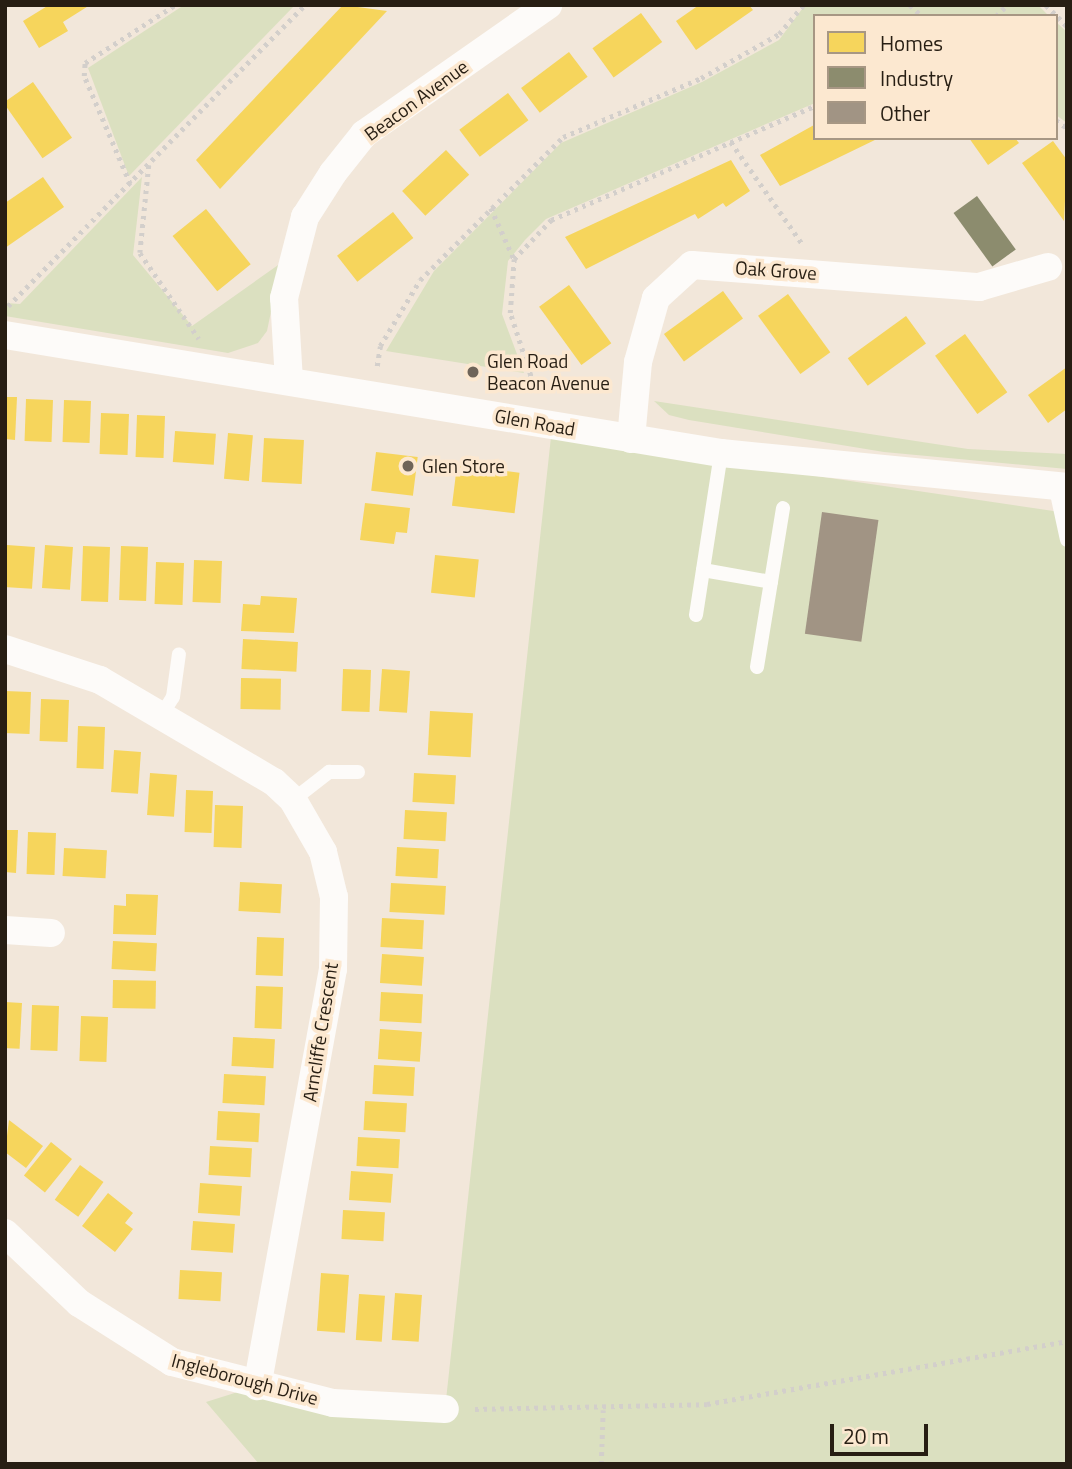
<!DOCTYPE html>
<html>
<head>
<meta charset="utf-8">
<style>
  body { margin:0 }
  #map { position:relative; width:1072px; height:1469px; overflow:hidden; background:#f2e7da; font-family:"Titillium Web",sans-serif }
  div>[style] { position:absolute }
  .green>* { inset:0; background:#dbe0c0 }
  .homes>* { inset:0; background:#f6d55c; transform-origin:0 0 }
  .industry>* { inset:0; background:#8c8c6e; transform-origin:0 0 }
  .building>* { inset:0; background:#a19484; transform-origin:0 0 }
  .path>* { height:4.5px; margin-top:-2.25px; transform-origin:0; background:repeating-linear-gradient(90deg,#d3cfcb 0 3.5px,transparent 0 8.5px) }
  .service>* { height:14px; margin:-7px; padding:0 7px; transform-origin:7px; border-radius:7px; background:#fdfbf9 }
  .minor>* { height:28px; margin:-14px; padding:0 14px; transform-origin:14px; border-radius:14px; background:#fdfbf9 }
  .dots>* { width:19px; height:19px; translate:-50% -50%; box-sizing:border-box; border:4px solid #fce8d0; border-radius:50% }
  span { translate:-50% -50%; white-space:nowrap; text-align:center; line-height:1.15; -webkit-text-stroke:7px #fce8d0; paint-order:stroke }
  .street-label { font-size:19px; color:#271e13 }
  .poi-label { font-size:19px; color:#271e13 }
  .left { translate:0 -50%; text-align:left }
  .frame { position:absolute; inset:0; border:7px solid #271e13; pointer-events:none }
  .legend { position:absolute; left:813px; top:14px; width:245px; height:126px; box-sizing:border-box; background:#fce8d0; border:2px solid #a79784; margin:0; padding:9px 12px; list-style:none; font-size:21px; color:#271e13 }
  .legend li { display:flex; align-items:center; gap:14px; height:35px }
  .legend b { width:35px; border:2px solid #a79784 }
  .scale { position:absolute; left:830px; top:1424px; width:98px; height:32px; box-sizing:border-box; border:4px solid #271e13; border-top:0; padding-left:9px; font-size:21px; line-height:24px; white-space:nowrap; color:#271e13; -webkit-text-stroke:5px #fce8d0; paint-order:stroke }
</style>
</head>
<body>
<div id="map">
  <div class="green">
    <i style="clip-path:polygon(184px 5px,295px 5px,129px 176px,88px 68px)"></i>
    <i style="clip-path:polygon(805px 5px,1038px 5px,1049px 16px,815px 16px,815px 103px,546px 219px,525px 240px,508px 261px,502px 314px,524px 373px,386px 351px,434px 271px,561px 143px,702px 82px,779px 40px)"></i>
    <i style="clip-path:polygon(1056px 22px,1067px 32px,1067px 123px,1056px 115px)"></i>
    <i style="clip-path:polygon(142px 177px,133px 255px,192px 326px,281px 263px,267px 331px,258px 343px,228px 353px,5px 316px,5px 303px,20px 304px)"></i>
    <i style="clip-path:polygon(654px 401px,968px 449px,1067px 454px,1067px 469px,884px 452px,689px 420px,669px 415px)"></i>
    <i style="clip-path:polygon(551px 437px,1067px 513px,1067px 1464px,259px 1464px,206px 1402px,257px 1386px,445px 1409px)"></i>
  </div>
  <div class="homes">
    <i style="clip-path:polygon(49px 5px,90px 5px,63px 22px,68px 31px,39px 48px,23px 21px)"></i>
    <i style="clip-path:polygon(343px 5px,387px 11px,220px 189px,196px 160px)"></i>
    <i style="clip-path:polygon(699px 5px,749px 5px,753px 10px,696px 50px,676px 21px)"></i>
    <i style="left:641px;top:13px;width:36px;height:60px;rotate:54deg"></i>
    <i style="left:569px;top:52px;width:31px;height:60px;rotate:53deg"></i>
    <i style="left:33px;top:82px;width:68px;height:36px;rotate:55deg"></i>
    <i style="left:508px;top:93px;width:34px;height:61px;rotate:53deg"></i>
    <i style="clip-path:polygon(814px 125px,815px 138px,879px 138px,780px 186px,760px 155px)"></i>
    <i style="clip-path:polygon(969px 138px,1015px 138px,1019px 143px,988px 165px)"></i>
    <i style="clip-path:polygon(1053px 141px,1067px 160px,1064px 221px,1022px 163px)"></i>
    <i style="left:446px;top:150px;width:34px;height:60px;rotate:47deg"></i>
    <i style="clip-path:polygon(731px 160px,750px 191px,726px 207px,723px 203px,698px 219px,695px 214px,586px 269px,565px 237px)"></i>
    <i style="clip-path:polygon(43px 177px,64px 207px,5px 248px,5px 203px)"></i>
    <i style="left:206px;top:209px;width:71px;height:43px;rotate:51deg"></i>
    <i style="left:393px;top:212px;width:33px;height:71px;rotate:52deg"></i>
    <i style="left:569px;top:285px;width:72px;height:37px;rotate:54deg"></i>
    <i style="left:723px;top:291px;width:34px;height:73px;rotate:54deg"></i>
    <i style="left:788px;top:294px;width:72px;height:37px;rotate:54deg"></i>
    <i style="left:906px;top:316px;width:34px;height:72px;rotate:54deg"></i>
    <i style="left:965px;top:334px;width:72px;height:37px;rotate:54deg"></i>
    <i style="clip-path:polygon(1067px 367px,1067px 409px,1048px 423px,1028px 395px)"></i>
    <i style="clip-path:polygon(5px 397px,17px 397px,15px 440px,5px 439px)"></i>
    <i style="left:26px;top:399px;width:27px;height:42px;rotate:2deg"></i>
    <i style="left:64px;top:400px;width:27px;height:42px;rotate:2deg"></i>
    <i style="left:101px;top:413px;width:28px;height:41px;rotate:2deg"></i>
    <i style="left:137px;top:415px;width:28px;height:42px;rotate:2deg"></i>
    <i style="left:175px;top:431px;width:41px;height:31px;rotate:4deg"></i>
    <i style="left:228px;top:433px;width:25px;height:46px;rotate:5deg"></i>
    <i style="left:264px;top:438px;width:40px;height:44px;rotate:3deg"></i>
    <i style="left:376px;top:452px;width:42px;height:39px;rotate:7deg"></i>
    <i style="left:457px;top:465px;width:63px;height:41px;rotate:7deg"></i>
    <i style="clip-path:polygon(365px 503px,410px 508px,407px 533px,396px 532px,394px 544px,360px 540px)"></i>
    <i style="left:7px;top:545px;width:28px;height:42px;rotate:4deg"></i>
    <i style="left:45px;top:545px;width:28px;height:43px;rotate:4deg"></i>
    <i style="left:83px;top:546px;width:27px;height:55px;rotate:2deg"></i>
    <i style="left:121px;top:546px;width:27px;height:54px;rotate:2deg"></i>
    <i style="left:435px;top:555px;width:44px;height:38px;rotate:6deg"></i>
    <i style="left:194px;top:560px;width:28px;height:42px;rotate:2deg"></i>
    <i style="left:156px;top:562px;width:28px;height:42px;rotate:2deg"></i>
    <i style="clip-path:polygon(261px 596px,297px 598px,294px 633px,241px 631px,243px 604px,260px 605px)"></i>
    <i style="left:243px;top:639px;width:55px;height:30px;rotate:3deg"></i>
    <i style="left:343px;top:669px;width:28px;height:42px;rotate:2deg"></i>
    <i style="left:382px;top:669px;width:28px;height:42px;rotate:4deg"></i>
    <i style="left:241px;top:678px;width:40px;height:31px;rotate:1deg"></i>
    <i style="left:5px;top:691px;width:26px;height:42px;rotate:2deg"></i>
    <i style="left:41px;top:699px;width:28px;height:42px;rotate:2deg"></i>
    <i style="left:430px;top:711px;width:43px;height:44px;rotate:3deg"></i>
    <i style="left:78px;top:726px;width:27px;height:42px;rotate:2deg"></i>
    <i style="left:114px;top:750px;width:27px;height:42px;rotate:4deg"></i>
    <i style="left:150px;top:773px;width:27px;height:42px;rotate:4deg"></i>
    <i style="left:414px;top:773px;width:42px;height:29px;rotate:3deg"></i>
    <i style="left:186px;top:790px;width:27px;height:42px;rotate:2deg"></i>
    <i style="left:215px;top:805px;width:28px;height:42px;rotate:2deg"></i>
    <i style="left:405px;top:810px;width:42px;height:29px;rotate:3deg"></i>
    <i style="clip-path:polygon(5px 830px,18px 830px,16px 873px,5px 872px)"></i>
    <i style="left:28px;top:832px;width:28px;height:42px;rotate:2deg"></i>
    <i style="left:397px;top:847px;width:42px;height:29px;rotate:3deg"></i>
    <i style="left:64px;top:848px;width:43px;height:28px;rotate:3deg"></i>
    <i style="left:240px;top:882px;width:42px;height:29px;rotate:3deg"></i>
    <i style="left:391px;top:883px;width:55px;height:29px;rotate:3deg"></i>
    <i style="clip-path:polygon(126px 894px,158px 895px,156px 935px,113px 934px,114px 905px,126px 906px)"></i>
    <i style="left:382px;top:918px;width:42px;height:29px;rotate:3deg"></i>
    <i style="left:257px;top:937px;width:27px;height:38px;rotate:2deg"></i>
    <i style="left:113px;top:941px;width:44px;height:28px;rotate:3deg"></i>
    <i style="left:382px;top:954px;width:42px;height:29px;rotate:4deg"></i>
    <i style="left:113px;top:980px;width:43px;height:28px;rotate:1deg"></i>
    <i style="left:256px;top:986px;width:27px;height:42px;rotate:2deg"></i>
    <i style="left:381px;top:992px;width:42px;height:29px;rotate:3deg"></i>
    <i style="left:5px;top:1002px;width:17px;height:46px;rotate:3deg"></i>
    <i style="left:32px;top:1005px;width:27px;height:45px;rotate:2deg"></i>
    <i style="left:81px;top:1016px;width:27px;height:45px;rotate:2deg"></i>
    <i style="left:380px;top:1029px;width:42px;height:30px;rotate:4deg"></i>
    <i style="left:233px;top:1037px;width:42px;height:29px;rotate:3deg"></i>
    <i style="left:374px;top:1065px;width:41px;height:29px;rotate:3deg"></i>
    <i style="left:224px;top:1074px;width:42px;height:29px;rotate:3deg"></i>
    <i style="left:365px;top:1101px;width:42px;height:29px;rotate:3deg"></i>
    <i style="left:218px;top:1111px;width:42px;height:29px;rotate:3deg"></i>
    <i style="clip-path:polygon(9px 1120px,43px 1146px,26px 1168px,5px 1152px)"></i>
    <i style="left:358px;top:1137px;width:42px;height:29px;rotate:3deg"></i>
    <i style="left:51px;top:1142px;width:27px;height:43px;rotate:39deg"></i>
    <i style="left:210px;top:1146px;width:42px;height:29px;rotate:3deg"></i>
    <i style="left:80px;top:1165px;width:29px;height:43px;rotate:36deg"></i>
    <i style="left:351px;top:1171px;width:42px;height:29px;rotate:4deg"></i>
    <i style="left:200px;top:1183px;width:42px;height:30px;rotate:4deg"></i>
    <i style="clip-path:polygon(108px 1193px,133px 1213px,125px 1223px,133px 1229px,115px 1252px,82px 1226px)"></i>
    <i style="left:343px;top:1210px;width:42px;height:29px;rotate:3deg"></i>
    <i style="left:193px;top:1221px;width:42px;height:29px;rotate:4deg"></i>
    <i style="left:180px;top:1270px;width:42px;height:29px;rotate:3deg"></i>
    <i style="left:321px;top:1273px;width:28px;height:58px;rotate:4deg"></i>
    <i style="left:395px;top:1293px;width:27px;height:47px;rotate:4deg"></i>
    <i style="left:359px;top:1294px;width:26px;height:46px;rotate:4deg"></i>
  </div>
  <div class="industry">
    <i style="left:977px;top:196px;width:66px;height:29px;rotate:54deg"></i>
  </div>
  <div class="building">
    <i style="left:822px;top:512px;width:57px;height:123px;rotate:8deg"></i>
  </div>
  <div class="path">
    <i style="left:910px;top:5px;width:16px;rotate:43deg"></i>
    <i style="left:1046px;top:5px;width:30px;rotate:45deg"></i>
    <i style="left:996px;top:16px;width:16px;rotate:-45deg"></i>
    <i style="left:1056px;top:120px;width:14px;rotate:36deg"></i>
    <i style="left:731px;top:142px;width:126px;rotate:55deg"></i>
    <i style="left:149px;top:165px;width:88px;rotate:95.8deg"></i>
    <i style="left:140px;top:253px;width:104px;rotate:55.5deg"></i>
    <i style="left:130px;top:184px;width:117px;rotate:-113.1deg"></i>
    <i style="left:84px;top:76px;width:13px;rotate:-86deg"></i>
    <i style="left:85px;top:63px;width:107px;rotate:-32.8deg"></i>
    <i style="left:491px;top:208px;width:56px;rotate:65.7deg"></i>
    <i style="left:8px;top:306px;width:423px;rotate:-45.4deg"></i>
    <i style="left:377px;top:366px;width:20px;rotate:-81deg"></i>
    <i style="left:380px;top:346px;width:77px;rotate:-58.8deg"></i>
    <i style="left:420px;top:280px;width:202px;rotate:-45deg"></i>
    <i style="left:563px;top:137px;width:150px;rotate:-23.1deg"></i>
    <i style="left:701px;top:78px;width:90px;rotate:-29.4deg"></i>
    <i style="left:779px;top:34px;width:38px;rotate:-50deg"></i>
    <i style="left:536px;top:392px;width:83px;rotate:-108.2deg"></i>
    <i style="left:510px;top:313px;width:54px;rotate:-85.8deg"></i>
    <i style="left:514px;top:259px;width:54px;rotate:-46.5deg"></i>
    <i style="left:551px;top:220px;width:288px;rotate:-23.4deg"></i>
    <i style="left:475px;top:1409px;width:232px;rotate:-1.2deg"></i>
    <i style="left:707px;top:1404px;width:365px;rotate:-9.9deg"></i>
    <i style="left:601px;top:1464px;width:54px;rotate:-87.9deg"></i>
  </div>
  <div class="service">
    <i style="left:1056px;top:489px;width:52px;rotate:77.8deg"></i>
    <i style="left:703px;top:570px;width:69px;rotate:10deg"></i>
    <i style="left:696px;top:615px;width:164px;rotate:-81.2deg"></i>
    <i style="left:757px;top:667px;width:161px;rotate:-80.7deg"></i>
    <i style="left:161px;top:716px;width:22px;rotate:-58deg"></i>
    <i style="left:173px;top:697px;width:43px;rotate:-82.1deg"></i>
    <i style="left:293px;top:800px;width:46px;rotate:-37.9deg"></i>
    <i style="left:329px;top:772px;width:29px"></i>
  </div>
  <div class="minor">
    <i style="left:5px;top:335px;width:726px;rotate:9.36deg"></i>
    <i style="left:721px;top:453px;width:348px;rotate:5.6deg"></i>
    <i style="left:289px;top:381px;width:83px;rotate:-93.4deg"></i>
    <i style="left:284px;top:298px;width:84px;rotate:-75.5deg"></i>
    <i style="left:305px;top:217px;width:52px;rotate:-57.5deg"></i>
    <i style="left:333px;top:173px;width:50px;rotate:-51.5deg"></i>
    <i style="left:364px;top:134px;width:225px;rotate:-35deg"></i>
    <i style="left:631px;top:439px;width:77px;rotate:-84.8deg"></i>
    <i style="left:638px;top:362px;width:66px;rotate:-74.3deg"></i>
    <i style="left:656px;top:298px;width:49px;rotate:-42.5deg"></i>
    <i style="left:692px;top:265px;width:288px;rotate:4.4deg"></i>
    <i style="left:979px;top:287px;width:72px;rotate:-16.2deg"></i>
    <i style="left:5px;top:649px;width:100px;rotate:18.1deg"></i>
    <i style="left:100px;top:680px;width:202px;rotate:30.4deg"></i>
    <i style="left:274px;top:782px;width:26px;rotate:43deg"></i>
    <i style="left:293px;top:800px;width:60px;rotate:60deg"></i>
    <i style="left:323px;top:852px;width:46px;rotate:76.3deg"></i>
    <i style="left:334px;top:897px;width:72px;rotate:90.8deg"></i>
    <i style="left:333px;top:969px;width:424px;rotate:100.3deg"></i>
    <i style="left:5px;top:930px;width:46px;rotate:3.7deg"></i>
    <i style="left:5px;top:1233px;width:102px;rotate:43.4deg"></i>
    <i style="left:79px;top:1303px;width:110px;rotate:32.4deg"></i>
    <i style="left:172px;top:1362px;width:166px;rotate:14.3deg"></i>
    <i style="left:333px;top:1403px;width:112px;rotate:3.1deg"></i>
  </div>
  <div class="dots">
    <i style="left:473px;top:372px;background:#6e6459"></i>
    <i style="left:408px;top:466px;background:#6e6459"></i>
  </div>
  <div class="street-label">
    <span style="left:416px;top:100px;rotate:-36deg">Beacon Avenue</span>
    <span style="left:776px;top:270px;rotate:4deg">Oak Grove</span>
    <span style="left:535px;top:422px;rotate:10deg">Glen Road</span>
    <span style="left:320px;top:1032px;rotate:-81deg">Arncliffe Crescent</span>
    <span style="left:245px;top:1379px;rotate:15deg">Ingleborough Drive</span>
  </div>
  <div class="poi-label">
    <span class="left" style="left:487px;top:372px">Glen Road<br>Beacon Avenue</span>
    <span class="left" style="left:422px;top:466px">Glen Store</span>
  </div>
  <div class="frame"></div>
  <ul class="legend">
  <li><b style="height:19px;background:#f6d55c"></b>Homes</li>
  <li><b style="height:19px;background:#8c8c6e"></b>Industry</li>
  <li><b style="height:19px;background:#a19484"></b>Other</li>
  </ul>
  <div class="scale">20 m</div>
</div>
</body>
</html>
